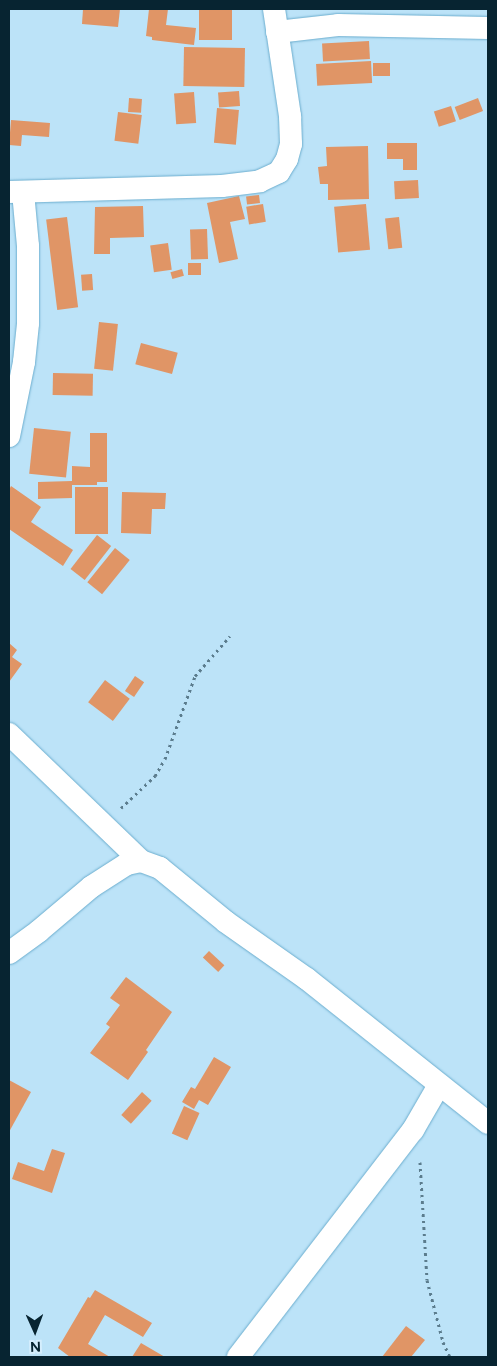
<!DOCTYPE html>
<html>
<head>
<meta charset="utf-8">
<style>
  body { margin:0 }
  #map { position:relative; width:497px; height:1366px; overflow:hidden; background:#bce3f8; font-family:Figtree,sans-serif }
  div>[style] { position:absolute }
  .building>* { inset:0; background:#e09566; transform-origin:0 0 }
  .path>* { height:3px; margin-top:-1.5px; transform-origin:0; background:repeating-linear-gradient(90deg,#5b7c8d 0 2.5px,transparent 0 6.5px) }
  .roads { filter:drop-shadow(0 0 1px #6badce) drop-shadow(0 0 1px #6badce) }
  .minor>* { height:22px; margin:-11px; padding:0 11px; transform-origin:11px; border-radius:11px; background:#fff }
  span { translate:-50% -50%; white-space:nowrap; text-align:center; line-height:1.15; -webkit-text-stroke:4px #d5eefd; paint-order:stroke }
  .frame { position:absolute; inset:0; border:10px solid #072431; pointer-events:none }
  .north { position:absolute; left:10px; top:1306px; width:50px; height:50px; -webkit-text-stroke:4px #d5eefd; paint-order:stroke; rotate:178deg; font-size:14px; font-weight:700; line-height:20px; text-align:center; color:#072431 }
  .north::after { content:''; display:block; margin:auto; width:18px; height:22px; background:#072431; clip-path:polygon(50% 0,100% 100%,50% 72%,0 100%) }
</style>
</head>
<body>
<div id="map">
  <div class="building">
    <i style="clip-path:polygon(83px 9px,120px 9px,118px 27px,82px 24px)"></i>
    <i style="clip-path:polygon(149px 9px,168px 9px,166px 25px,196px 28px,194px 45px,152px 40px,152px 37px,146px 36px)"></i>
    <i style="left:199px;top:9px;width:33px;height:31px"></i>
    <i style="left:369px;top:41px;width:18px;height:47px;rotate:87deg"></i>
    <i style="left:184px;top:47px;width:61px;height:39px;rotate:1deg"></i>
    <i style="left:371px;top:61px;width:22px;height:55px;rotate:87deg"></i>
    <i style="left:390px;top:63px;width:13px;height:17px;rotate:90deg"></i>
    <i style="left:239px;top:91px;width:15px;height:21px;rotate:86deg"></i>
    <i style="left:194px;top:92px;width:31px;height:20px;rotate:86deg"></i>
    <i style="left:129px;top:98px;width:13px;height:14px;rotate:4deg"></i>
    <i style="left:478px;top:98px;width:14px;height:25px;rotate:69deg"></i>
    <i style="left:451px;top:106px;width:16px;height:18px;rotate:72deg"></i>
    <i style="left:217px;top:108px;width:22px;height:35px;rotate:5deg"></i>
    <i style="left:118px;top:112px;width:24px;height:29px;rotate:7deg"></i>
    <i style="clip-path:polygon(11px 120px,50px 123px,49px 137px,22px 135px,21px 146px,9px 145px)"></i>
    <i style="clip-path:polygon(387px 143px,417px 143px,417px 170px,403px 170px,403px 159px,387px 159px)"></i>
    <i style="clip-path:polygon(368px 146px,369px 199px,328px 200px,328px 184px,320px 184px,318px 167px,327px 166px,326px 147px)"></i>
    <i style="left:418px;top:180px;width:18px;height:24px;rotate:87deg"></i>
    <i style="left:259px;top:195px;width:8px;height:13px;rotate:83deg"></i>
    <i style="clip-path:polygon(239px 196px,245px 219px,230px 222px,238px 259px,219px 263px,207px 203px)"></i>
    <i style="left:263px;top:204px;width:18px;height:17px;rotate:81deg"></i>
    <i style="left:366px;top:204px;width:46px;height:32px;rotate:85deg"></i>
    <i style="clip-path:polygon(143px 206px,144px 237px,110px 238px,110px 254px,94px 254px,95px 207px)"></i>
    <i style="left:67px;top:217px;width:91px;height:21px;rotate:83deg"></i>
    <i style="left:399px;top:217px;width:31px;height:14px;rotate:84deg"></i>
    <i style="left:207px;top:229px;width:30px;height:17px;rotate:88deg"></i>
    <i style="left:168px;top:243px;width:27px;height:18px;rotate:82deg"></i>
    <i style="left:188px;top:263px;width:13px;height:12px"></i>
    <i style="left:182px;top:269px;width:7px;height:12px;rotate:74deg"></i>
    <i style="left:92px;top:274px;width:16px;height:11px;rotate:86deg"></i>
    <i style="left:99px;top:322px;width:19px;height:47px;rotate:6deg"></i>
    <i style="left:141px;top:343px;width:38px;height:22px;rotate:15deg"></i>
    <i style="left:53px;top:373px;width:40px;height:22px;rotate:1deg"></i>
    <i style="left:34px;top:428px;width:37px;height:46px;rotate:6deg"></i>
    <i style="clip-path:polygon(90px 433px,107px 433px,107px 482px,97px 482px,97px 485px,72px 485px,72px 498px,38px 499px,38px 482px,72px 481px,72px 466px,90px 467px)"></i>
    <i style="clip-path:polygon(11px 486px,41px 507px,31px 522px,73px 550px,63px 566px,9px 529px,9px 490px)"></i>
    <i style="left:108px;top:487px;width:47px;height:33px;rotate:90deg"></i>
    <i style="clip-path:polygon(122px 492px,166px 493px,165px 509px,152px 509px,151px 534px,121px 533px)"></i>
    <i style="left:97px;top:535px;width:18px;height:43px;rotate:38deg"></i>
    <i style="left:115px;top:548px;width:19px;height:44px;rotate:39deg"></i>
    <i style="clip-path:polygon(9px 643px,17px 650px,12px 657px,22px 664px,9px 682px)"></i>
    <i style="left:135px;top:676px;width:11px;height:18px;rotate:34deg"></i>
    <i style="left:105px;top:680px;width:31px;height:28px;rotate:37deg"></i>
    <i style="left:209px;top:951px;width:21px;height:9px;rotate:43deg"></i>
    <i style="clip-path:polygon(126px 977px,172px 1012px,146px 1050px,148px 1052px,128px 1080px,90px 1053px,110px 1027px,106px 1024px,120px 1005px,110px 998px)"></i>
    <i style="clip-path:polygon(214px 1057px,231px 1067px,208px 1105px,199px 1100px,194px 1109px,182px 1102px,191px 1087px,195px 1089px)"></i>
    <i style="clip-path:polygon(9px 1080px,31px 1092px,9px 1132px)"></i>
    <i style="left:142px;top:1092px;width:13px;height:31px;rotate:42deg"></i>
    <i style="left:184px;top:1106px;width:17px;height:30px;rotate:24deg"></i>
    <i style="clip-path:polygon(52px 1149px,65px 1153px,52px 1193px,12px 1179px,18px 1162px,44px 1171px)"></i>
    <i style="clip-path:polygon(95px 1290px,152px 1323px,143px 1337px,105px 1315px,88px 1344px,110px 1357px,70px 1357px,58px 1348px,88px 1297px,90px 1298px)"></i>
    <i style="clip-path:polygon(406px 1326px,425px 1340px,411px 1357px,382px 1357px)"></i>
    <i style="clip-path:polygon(141px 1343px,165px 1357px,132px 1357px)"></i>
  </div>
  <div class="path">
    <i style="left:121px;top:808px;width:47px;rotate:-43.3deg"></i>
    <i style="left:155px;top:776px;width:20px;rotate:-60deg"></i>
    <i style="left:165px;top:759px;width:88px;rotate:-70.1deg"></i>
    <i style="left:195px;top:676px;width:53px;rotate:-48.8deg"></i>
    <i style="left:420px;top:1162px;width:118px;rotate:86.6deg"></i>
    <i style="left:427px;top:1280px;width:64px;rotate:75.5deg"></i>
    <i style="left:443px;top:1342px;width:17px;rotate:65deg"></i>
  </div>
  <div class="roads">
    <div class="minor">
      <i style="left:277px;top:32px;width:61px;rotate:-6.5deg"></i>
      <i style="left:338px;top:25px;width:150px;rotate:1.1deg"></i>
      <i style="left:9px;top:192px;width:213px;rotate:-1.6deg"></i>
      <i style="left:222px;top:186px;width:38px;rotate:-7deg"></i>
      <i style="left:260px;top:181px;width:21px;rotate:-25deg"></i>
      <i style="left:279px;top:172px;width:15px;rotate:-58deg"></i>
      <i style="left:287px;top:159px;width:16px;rotate:-75deg"></i>
      <i style="left:291px;top:144px;width:28px;rotate:-92deg"></i>
      <i style="left:290px;top:116px;width:108px;rotate:-98.5deg"></i>
      <i style="left:9px;top:436px;width:76px;rotate:-78.5deg"></i>
      <i style="left:24px;top:362px;width:39px;rotate:-84deg"></i>
      <i style="left:28px;top:323px;width:77px;rotate:-90deg"></i>
      <i style="left:28px;top:246px;width:54px;rotate:-95.3deg"></i>
      <i style="left:9px;top:734px;width:183px;rotate:43.9deg"></i>
      <i style="left:9px;top:953px;width:37px;rotate:-36deg"></i>
      <i style="left:39px;top:931px;width:68px;rotate:-40.2deg"></i>
      <i style="left:91px;top:887px;width:43px;rotate:-32.6deg"></i>
      <i style="left:127px;top:864px;width:14px;rotate:-12deg"></i>
      <i style="left:141px;top:861px;width:20px;rotate:20deg"></i>
      <i style="left:160px;top:868px;width:85px;rotate:39.3deg"></i>
      <i style="left:226px;top:922px;width:99px;rotate:35.1deg"></i>
      <i style="left:307px;top:979px;width:231px;rotate:38.5deg"></i>
      <i style="left:238px;top:1357px;width:287px;rotate:-52.4deg"></i>
      <i style="left:413px;top:1130px;width:52px;rotate:-60deg"></i>
    </div>
  </div>
  <div class="frame"></div>
  <div class="north">N</div>
</div>
</body>
</html>
